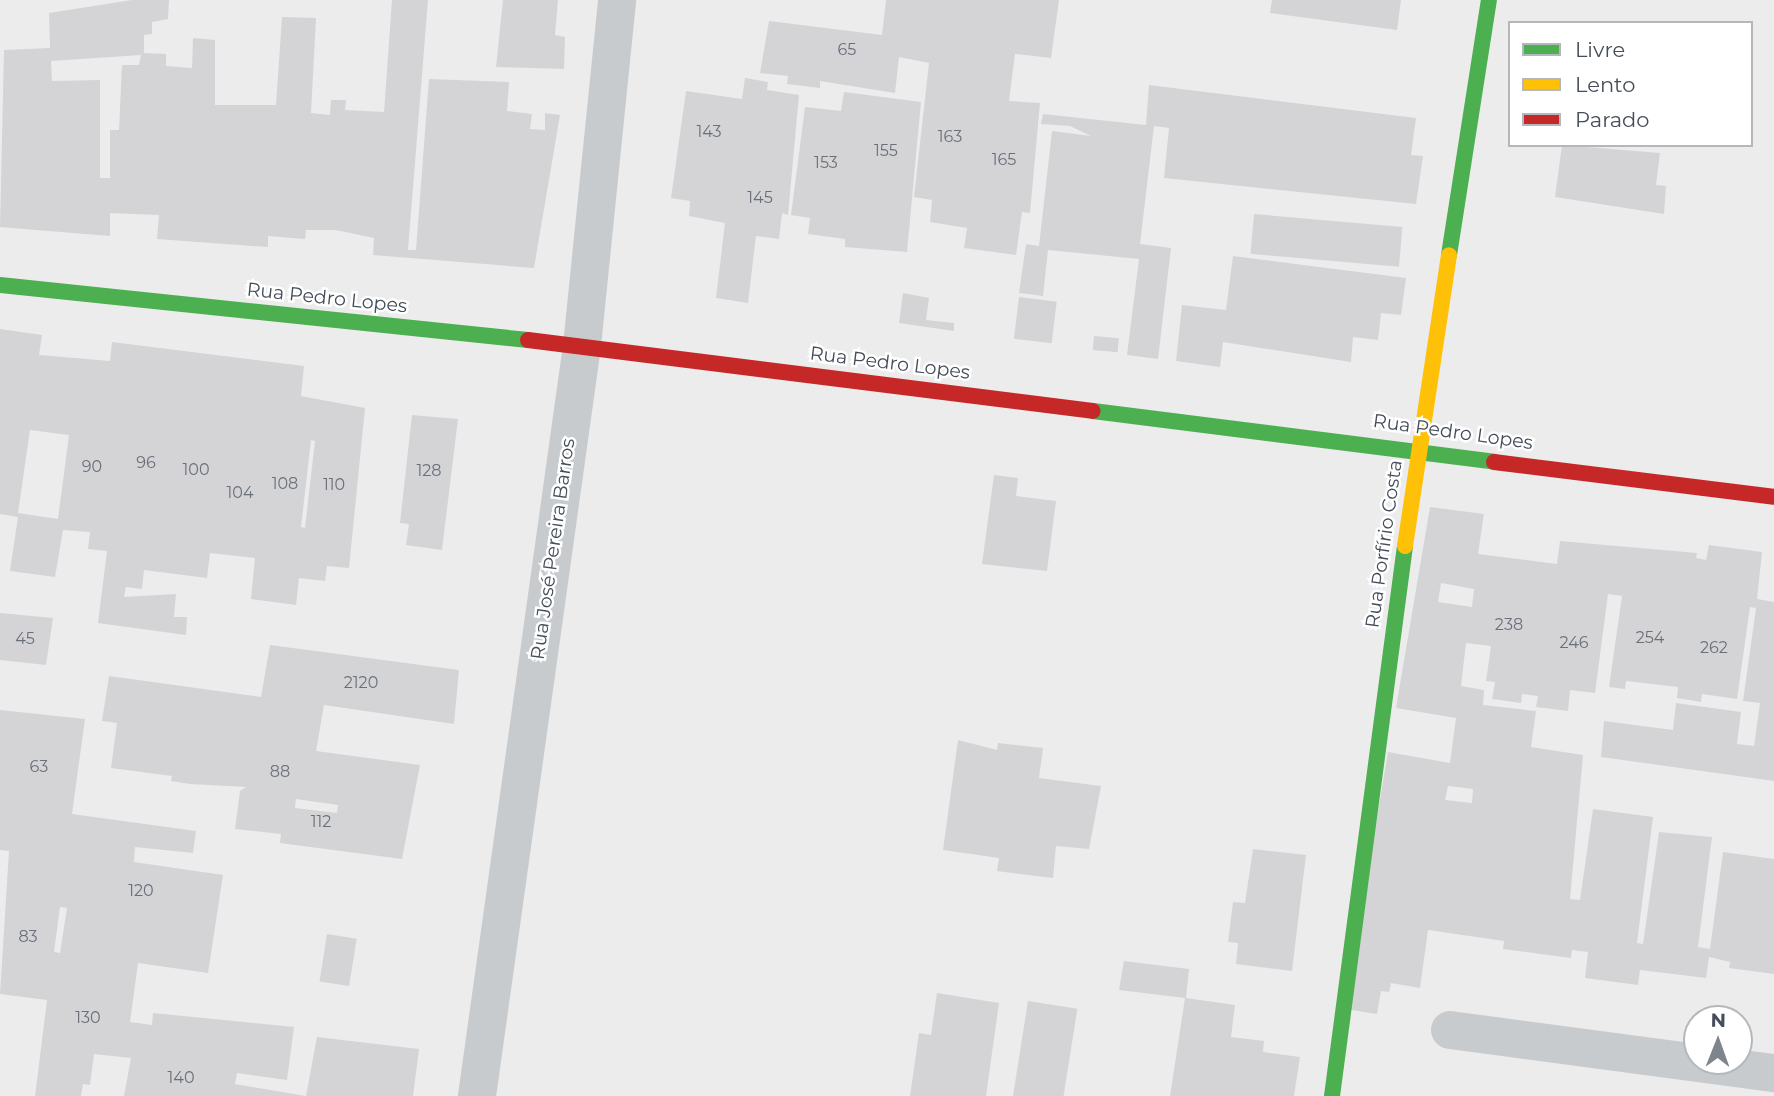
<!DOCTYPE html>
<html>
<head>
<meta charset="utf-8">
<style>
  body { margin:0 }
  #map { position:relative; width:1774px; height:1096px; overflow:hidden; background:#edecec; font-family:Montserrat,sans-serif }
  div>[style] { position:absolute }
  .building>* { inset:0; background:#d4d4d7; transform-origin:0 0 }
  .street>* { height:38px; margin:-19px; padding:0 19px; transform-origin:19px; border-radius:19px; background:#c8cbcd }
  .fast>* { height:16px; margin:-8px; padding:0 8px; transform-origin:8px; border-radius:8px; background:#4caf50 }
  .slow>* { height:16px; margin:-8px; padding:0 8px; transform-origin:8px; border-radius:8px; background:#ffc107 }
  .jam>* { height:16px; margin:-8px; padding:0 8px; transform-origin:8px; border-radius:8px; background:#c62828 }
  span { translate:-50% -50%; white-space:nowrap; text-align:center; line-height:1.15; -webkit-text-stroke:5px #fff; paint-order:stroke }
  .number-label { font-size:16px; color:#6a707a }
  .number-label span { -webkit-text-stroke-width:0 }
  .street-label { font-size:19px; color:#444d59 }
  .legend { position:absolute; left:1508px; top:21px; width:245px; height:126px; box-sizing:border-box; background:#fff; border:2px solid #b4b8bd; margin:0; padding:9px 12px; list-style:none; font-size:21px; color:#444d59 }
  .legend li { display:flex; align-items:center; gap:14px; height:35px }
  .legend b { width:35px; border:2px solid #b4b8bd }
  .north { position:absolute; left:1683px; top:1005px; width:70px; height:70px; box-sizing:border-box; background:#fff; border:2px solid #b4b8bd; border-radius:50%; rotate:1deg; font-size:19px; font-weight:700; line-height:28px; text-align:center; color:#444d59 }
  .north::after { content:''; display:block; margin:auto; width:24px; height:32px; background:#7f858c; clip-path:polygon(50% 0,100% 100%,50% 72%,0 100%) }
</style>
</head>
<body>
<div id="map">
  <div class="building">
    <i style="clip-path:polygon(evenodd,132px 0,169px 0,168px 19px,152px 22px,152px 34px,144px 35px,144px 53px,166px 54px,166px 66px,192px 68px,193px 38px,215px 40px,215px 105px,276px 105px,282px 17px,316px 18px,311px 113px,330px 115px,331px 100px,346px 100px,345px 110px,384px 112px,392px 0,428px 0,408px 250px,416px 250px,429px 79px,509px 82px,507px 111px,532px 114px,530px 129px,545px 130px,545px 113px,560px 115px,534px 268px,373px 255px,374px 238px,336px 230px,306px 230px,305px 239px,268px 236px,268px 247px,157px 239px,159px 215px,110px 213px,110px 236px,0 227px,4px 50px,50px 48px,49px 13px,132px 0,141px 55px,139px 65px,122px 65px,119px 130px,110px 130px,110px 178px,100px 178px,100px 80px,52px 81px,51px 61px,141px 55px)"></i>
    <i style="clip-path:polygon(503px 0,558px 0,555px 35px,565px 37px,564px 69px,496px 67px)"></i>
    <i style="clip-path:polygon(886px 0,1059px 0,1051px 58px,1015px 54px,1009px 101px,1040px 103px,1030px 213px,1022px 212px,1016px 255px,964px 248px,967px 228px,930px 222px,932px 200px,914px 197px,929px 63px,899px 57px,895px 93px,820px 81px,820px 88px,787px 84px,788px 76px,760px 73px,769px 21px,882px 35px)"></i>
    <i style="clip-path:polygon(1272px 0,1401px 0,1397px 30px,1270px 13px)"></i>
    <i style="clip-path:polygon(745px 78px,768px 82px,767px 90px,799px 95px,788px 215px,782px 213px,779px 239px,756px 236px,748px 303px,716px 298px,725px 223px,689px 216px,690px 201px,671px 198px,686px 91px,742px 99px)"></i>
    <i style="clip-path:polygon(1149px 85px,1416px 118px,1411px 155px,1423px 156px,1416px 204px,1164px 178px,1169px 128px,1154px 126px,1140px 244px,1171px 248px,1158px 359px,1127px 355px,1139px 259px,1048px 250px,1043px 296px,1019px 293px,1026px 244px,1039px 246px,1052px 131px,1091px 136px,1070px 126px,1041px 124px,1043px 114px,1146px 125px)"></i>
    <i style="clip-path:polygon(844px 92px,921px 102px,907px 252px,845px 247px,845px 239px,808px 234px,810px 218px,791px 215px,805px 107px,841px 111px)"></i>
    <i style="clip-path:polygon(1562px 145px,1660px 153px,1656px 185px,1666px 186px,1664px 214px,1555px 197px)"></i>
    <i style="left:1254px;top:214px;width:149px;height:40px;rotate:5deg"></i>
    <i style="clip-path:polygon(1233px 256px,1406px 278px,1401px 315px,1381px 313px,1378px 340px,1353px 337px,1351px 362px,1223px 342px,1220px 367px,1176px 361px,1182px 305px,1226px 310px)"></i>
    <i style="clip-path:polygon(903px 293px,929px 298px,926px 320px,954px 323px,954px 331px,899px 323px)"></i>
    <i style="left:1019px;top:297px;width:38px;height:42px;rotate:7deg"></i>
    <i style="clip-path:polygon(evenodd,0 329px,42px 335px,39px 355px,110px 361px,112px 342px,304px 366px,301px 396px,365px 408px,349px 568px,327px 566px,325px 581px,299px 578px,296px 605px,251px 599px,255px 558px,210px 553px,207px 578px,144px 570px,142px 589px,126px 587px,124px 597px,176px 594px,174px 617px,187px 617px,186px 635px,98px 623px,107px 551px,88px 549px,90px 532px,63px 530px,55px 577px,10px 571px,18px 517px,0 514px,0 329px,30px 430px,69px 435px,58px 519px,18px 513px,30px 430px,0 329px,311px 440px,315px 441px,305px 528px,301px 527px,311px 440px)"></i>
    <i style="left:1094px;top:336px;width:25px;height:14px;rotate:5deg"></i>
    <i style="clip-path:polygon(412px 415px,458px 419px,442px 550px,406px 545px,409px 524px,400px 523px)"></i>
    <i style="clip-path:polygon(994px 475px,1018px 478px,1016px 496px,1056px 501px,1047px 571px,982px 564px)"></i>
    <i style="clip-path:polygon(evenodd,1430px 507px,1484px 514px,1478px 554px,1557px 564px,1560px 541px,1697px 553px,1696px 558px,1706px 560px,1709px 545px,1762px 552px,1757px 599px,1774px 602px,1774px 781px,1601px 757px,1604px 721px,1673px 730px,1676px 703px,1741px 712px,1737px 744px,1754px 746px,1760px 703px,1743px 701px,1756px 608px,1750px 607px,1737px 699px,1702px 694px,1701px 702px,1677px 698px,1678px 687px,1626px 681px,1625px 689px,1609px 687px,1622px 596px,1608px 594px,1595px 693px,1570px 690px,1568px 711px,1536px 707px,1538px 696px,1522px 694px,1521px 703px,1492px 699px,1495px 682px,1486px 681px,1491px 646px,1466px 643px,1461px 686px,1484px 690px,1483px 705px,1536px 711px,1531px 747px,1583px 755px,1570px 899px,1580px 900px,1593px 809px,1653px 817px,1637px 943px,1643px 944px,1659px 832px,1712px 837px,1698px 947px,1710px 949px,1723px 852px,1774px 859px,1774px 974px,1729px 968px,1730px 962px,1709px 957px,1706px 978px,1640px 970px,1638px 985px,1585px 978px,1588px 952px,1572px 950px,1571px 958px,1503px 949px,1504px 941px,1428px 930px,1420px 988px,1391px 983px,1389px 992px,1381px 991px,1377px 1014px,1345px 1009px,1388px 752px,1450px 763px,1456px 718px,1396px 708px,1430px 507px,1441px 583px,1474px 589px,1472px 607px,1438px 602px,1441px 583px,1430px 507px,1448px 786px,1473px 789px,1472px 803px,1445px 800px,1448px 786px)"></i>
    <i style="clip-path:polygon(0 613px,53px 618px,46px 665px,0 660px)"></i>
    <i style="clip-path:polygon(evenodd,270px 645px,459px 670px,454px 724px,324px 705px,316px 751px,420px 765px,402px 859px,280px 843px,281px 834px,235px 829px,240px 791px,246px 787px,190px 784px,171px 781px,172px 776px,111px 768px,117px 723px,102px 721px,109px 676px,261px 697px,270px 645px,296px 799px,338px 805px,337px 813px,295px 808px,296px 799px)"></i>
    <i style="clip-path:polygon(evenodd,0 710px,85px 719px,72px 814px,196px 831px,193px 853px,135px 847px,134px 862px,223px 875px,208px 973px,138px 963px,130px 1022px,152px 1025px,153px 1013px,294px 1027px,287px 1080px,237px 1073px,235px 1084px,306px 1096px,124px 1096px,131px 1058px,94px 1054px,90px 1085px,83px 1084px,81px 1096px,35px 1096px,47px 1000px,0 994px,9px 851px,0 850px,0 710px,60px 907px,67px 908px,60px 953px,54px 952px,60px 907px)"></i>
    <i style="clip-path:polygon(958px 740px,997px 750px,998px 743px,1043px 748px,1039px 778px,1101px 786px,1089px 849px,1056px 846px,1053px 878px,997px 871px,999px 858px,943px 850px)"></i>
    <i style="clip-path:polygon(1253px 849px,1306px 855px,1292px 971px,1236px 964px,1238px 943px,1228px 942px,1233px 902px,1245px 903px)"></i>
    <i style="left:327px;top:934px;width:30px;height:48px;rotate:9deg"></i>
    <i style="clip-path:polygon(1124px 961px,1189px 969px,1186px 998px,1235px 1005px,1231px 1037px,1264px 1041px,1263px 1052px,1300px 1057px,1294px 1096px,1170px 1096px,1185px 998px,1119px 990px)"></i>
    <i style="clip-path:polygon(937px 993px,999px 1003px,986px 1096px,910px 1096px,919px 1033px,931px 1035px)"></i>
    <i style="left:1028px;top:1001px;width:50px;height:96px;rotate:9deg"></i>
    <i style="clip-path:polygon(317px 1037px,419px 1049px,413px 1096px,306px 1096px)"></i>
  </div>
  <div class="street">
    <i style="left:1450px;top:1030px;width:327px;rotate:7.6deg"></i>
    <i style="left:477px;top:1096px;width:757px;rotate:-82.03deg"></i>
    <i style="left:582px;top:346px;width:348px;rotate:-84.2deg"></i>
  </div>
  <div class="fast">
    <i style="left:1449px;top:255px;width:258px;rotate:-81.1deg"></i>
    <i style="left:0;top:285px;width:531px;rotate:5.95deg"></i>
    <i style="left:1093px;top:411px;width:404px;rotate:7.2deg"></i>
    <i style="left:1332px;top:1096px;width:555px;rotate:-82.44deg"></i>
  </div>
  <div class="slow">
    <i style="left:1405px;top:546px;width:294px;rotate:-81.4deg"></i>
  </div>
  <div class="jam">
    <i style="left:528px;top:340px;width:569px;rotate:7.16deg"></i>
    <i style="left:1494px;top:462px;width:282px;rotate:7.1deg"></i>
  </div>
  <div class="number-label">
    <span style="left:847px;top:50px">65</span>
    <span style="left:709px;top:132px">143</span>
    <span style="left:950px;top:137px">163</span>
    <span style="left:886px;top:151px">155</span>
    <span style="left:1004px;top:160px">165</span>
    <span style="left:826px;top:163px">153</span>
    <span style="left:760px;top:198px">145</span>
    <span style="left:146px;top:463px">96</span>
    <span style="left:92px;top:467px">90</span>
    <span style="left:196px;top:470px">100</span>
    <span style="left:429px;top:471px">128</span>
    <span style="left:285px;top:484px">108</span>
    <span style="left:334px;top:485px">110</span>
    <span style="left:240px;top:493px">104</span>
    <span style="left:1509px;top:625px">238</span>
    <span style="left:1650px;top:638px">254</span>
    <span style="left:25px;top:639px">45</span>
    <span style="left:1574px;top:643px">246</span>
    <span style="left:1714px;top:648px">262</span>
    <span style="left:361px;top:683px">2120</span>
    <span style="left:39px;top:767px">63</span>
    <span style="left:280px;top:772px">88</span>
    <span style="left:321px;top:822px">112</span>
    <span style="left:141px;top:891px">120</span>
    <span style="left:28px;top:937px">83</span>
    <span style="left:88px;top:1018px">130</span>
    <span style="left:181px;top:1078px">140</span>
  </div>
  <div class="street-label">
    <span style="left:327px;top:298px;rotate:6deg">Rua Pedro Lopes</span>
    <span style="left:890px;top:363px;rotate:7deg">Rua Pedro Lopes</span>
    <span style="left:1453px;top:432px;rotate:8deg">Rua Pedro Lopes</span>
    <span style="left:1384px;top:544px;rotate:-82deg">Rua Porfírio Costa</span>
    <span style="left:553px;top:549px;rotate:-82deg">Rua José Pereira Barros</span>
  </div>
  <ul class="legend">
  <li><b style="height:9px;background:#4caf50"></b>Livre</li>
  <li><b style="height:9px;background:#ffc107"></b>Lento</li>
  <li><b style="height:9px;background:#c62828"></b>Parado</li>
  </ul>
  <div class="north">N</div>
</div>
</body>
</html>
